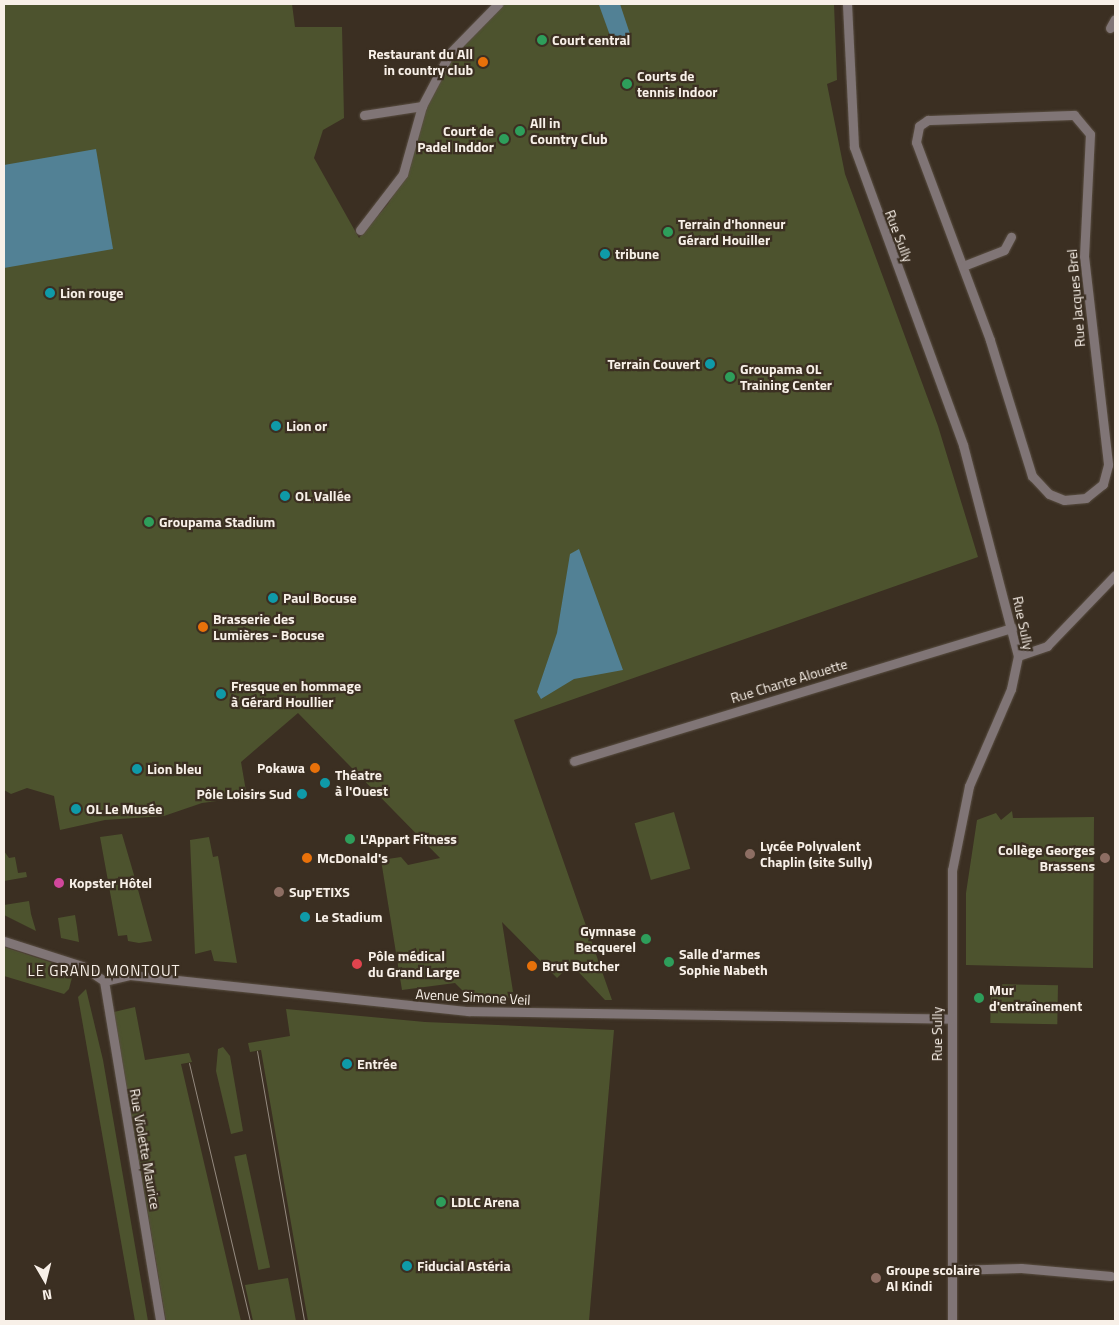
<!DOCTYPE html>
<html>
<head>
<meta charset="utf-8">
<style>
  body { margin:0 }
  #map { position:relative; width:1119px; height:1325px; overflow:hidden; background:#3b2f22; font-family:"Titillium Web",sans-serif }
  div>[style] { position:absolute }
  .green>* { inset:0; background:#4d532e; transform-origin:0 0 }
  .water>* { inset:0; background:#528195 }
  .roads { filter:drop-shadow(0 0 1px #594e42) drop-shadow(0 0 1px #594e42) }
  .street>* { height:9px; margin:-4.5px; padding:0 4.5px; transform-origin:4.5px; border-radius:4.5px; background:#807576 }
  .tram>* { height:1px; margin:-0.5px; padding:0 0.5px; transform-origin:0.5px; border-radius:0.5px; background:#958b80 }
  .dots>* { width:14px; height:14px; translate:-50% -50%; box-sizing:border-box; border:2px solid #3b2f22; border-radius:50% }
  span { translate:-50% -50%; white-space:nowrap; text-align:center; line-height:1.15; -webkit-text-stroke:4.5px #3b2f22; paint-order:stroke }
  .poi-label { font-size:14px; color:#f8f0e8; font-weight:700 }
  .left { translate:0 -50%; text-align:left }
  .right { translate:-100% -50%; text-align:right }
  .street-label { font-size:14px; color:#f8f0e8 }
  .neighbourhood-label { font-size:15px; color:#f8f0e8; letter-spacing:1px }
  .frame { position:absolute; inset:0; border:5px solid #f8f0e8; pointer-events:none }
  .north { position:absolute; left:20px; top:1255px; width:50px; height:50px; -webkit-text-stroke:4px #3b2f22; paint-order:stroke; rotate:172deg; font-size:14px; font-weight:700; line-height:20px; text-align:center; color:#f8f0e8 }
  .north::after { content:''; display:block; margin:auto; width:18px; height:22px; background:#f8f0e8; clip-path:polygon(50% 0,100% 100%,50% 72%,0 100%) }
</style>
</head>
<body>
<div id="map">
  <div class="green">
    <i style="clip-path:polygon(4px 4px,292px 4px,295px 27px,342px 27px,344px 118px,323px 130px,314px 158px,359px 238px,388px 204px,407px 172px,426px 107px,445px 68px,470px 35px,503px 4px,834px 4px,837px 80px,827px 84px,845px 174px,938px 426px,978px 557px,514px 720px,612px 1000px,605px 1000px,571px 964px,557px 978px,502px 922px,514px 998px,468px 996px,455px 983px,402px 990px,381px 860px,401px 857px,408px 865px,440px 858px,298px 713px,241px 762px,247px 797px,202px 803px,164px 816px,105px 820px,60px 830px,54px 796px,27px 788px,11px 794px,4px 790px)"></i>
    <i style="clip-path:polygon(1012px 811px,1013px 818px,1094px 817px,1093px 968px,966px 965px,966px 893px,977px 820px,996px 813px,1001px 820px)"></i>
    <i style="left:674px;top:812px;width:59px;height:41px;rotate:74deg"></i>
    <i style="clip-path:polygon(122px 834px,134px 875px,152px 941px,139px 943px,128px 941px,127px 935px,118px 936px,100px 837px)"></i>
    <i style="clip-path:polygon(209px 837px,213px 857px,218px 856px,237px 963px,214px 961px,211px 950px,195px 954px,190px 840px)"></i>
    <i style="clip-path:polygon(4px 851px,9px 858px,15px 857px,18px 873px,26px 872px,27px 877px,4px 881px)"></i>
    <i style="clip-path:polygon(29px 901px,31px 914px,36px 931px,4px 915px,4px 905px)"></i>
    <i style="clip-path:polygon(75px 915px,77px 927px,79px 942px,61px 938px,58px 918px)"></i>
    <i style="clip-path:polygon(4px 947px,74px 970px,69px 989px,64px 994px,4px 976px)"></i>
    <i style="left:991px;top:984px;width:67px;height:39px;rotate:1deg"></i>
    <i style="clip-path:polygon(86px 989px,103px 1060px,148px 1321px,135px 1321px,78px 997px)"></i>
    <i style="clip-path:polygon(135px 1007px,145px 1060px,189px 1053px,192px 1062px,181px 1064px,241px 1321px,166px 1321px,114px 1012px)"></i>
    <i style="clip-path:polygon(286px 1009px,425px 1022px,614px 1030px,589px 1321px,308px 1321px,261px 1050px,250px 1052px,248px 1043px,290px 1036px)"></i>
    <i style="clip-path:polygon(223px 1047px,230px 1056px,243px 1131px,231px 1134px,216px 1071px,218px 1049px)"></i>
    <i style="left:246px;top:1154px;width:116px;height:12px;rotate:78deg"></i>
    <i style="clip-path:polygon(288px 1278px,296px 1321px,253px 1321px,245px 1285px)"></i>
  </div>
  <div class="water">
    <i style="clip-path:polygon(620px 4px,630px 34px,612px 41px,599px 5px)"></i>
    <i style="clip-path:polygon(96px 149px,113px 249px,4px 268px,4px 165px)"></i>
    <i style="clip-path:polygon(579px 549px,623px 670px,574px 679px,541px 699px,537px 692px,557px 633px,570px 554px)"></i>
  </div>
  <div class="roads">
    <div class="street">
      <i style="left:847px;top:4px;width:143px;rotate:87.2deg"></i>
      <i style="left:854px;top:147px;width:317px;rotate:69.9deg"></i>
      <i style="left:963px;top:445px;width:218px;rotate:75.4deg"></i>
      <i style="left:1018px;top:656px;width:34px;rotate:102deg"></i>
      <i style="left:1011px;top:689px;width:106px;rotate:113.4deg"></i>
      <i style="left:969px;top:786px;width:86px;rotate:101.4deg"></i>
      <i style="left:952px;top:870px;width:451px;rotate:90deg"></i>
      <i style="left:1110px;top:28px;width:10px;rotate:-61deg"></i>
      <i style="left:364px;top:115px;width:59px;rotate:-8.8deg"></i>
      <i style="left:1074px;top:115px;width:25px;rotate:50deg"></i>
      <i style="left:1090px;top:134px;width:122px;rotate:92.8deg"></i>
      <i style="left:1084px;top:256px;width:210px;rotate:83.4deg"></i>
      <i style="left:1108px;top:465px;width:20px;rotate:105deg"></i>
      <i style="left:1103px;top:484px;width:22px;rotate:141deg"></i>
      <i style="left:1086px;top:498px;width:22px;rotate:175deg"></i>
      <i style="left:1064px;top:500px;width:16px;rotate:-158deg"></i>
      <i style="left:1049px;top:494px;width:25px;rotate:-133deg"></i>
      <i style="left:1032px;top:476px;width:142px;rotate:-107.2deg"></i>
      <i style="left:990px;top:340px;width:211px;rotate:-110.5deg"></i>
      <i style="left:916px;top:142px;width:16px;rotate:-79deg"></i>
      <i style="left:919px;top:126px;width:11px;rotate:-34deg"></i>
      <i style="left:928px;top:120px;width:146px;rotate:-2deg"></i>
      <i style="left:360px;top:230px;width:71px;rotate:-52.5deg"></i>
      <i style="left:403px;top:174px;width:71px;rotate:-74.4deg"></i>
      <i style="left:422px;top:106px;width:60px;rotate:-62.2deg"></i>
      <i style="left:450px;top:53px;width:69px;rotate:-45.6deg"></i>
      <i style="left:963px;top:266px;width:44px;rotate:-21.3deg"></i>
      <i style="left:1004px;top:250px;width:15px;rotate:-62deg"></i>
      <i style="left:1018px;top:656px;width:31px;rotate:-19deg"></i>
      <i style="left:1047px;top:646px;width:98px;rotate:-46.2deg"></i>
      <i style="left:574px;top:761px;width:458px;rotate:-16.9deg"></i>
      <i style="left:4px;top:941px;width:82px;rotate:17.8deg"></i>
      <i style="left:82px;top:966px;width:27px;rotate:34deg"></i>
      <i style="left:104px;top:981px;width:27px;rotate:-13deg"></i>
      <i style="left:130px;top:975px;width:340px;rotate:6.1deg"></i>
      <i style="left:468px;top:1011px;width:483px;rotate:0.9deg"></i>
      <i style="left:104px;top:981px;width:345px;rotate:80.6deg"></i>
      <i style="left:952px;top:1270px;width:69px;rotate:-1.7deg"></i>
      <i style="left:1021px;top:1268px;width:90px;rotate:5.1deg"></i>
    </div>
  </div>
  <div class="tram">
    <i style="left:257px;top:1051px;width:274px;rotate:80.1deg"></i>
    <i style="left:189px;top:1063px;width:265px;rotate:76.7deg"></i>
  </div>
  <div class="dots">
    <i style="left:542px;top:40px;background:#2e9e5b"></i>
    <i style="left:483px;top:62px;background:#e8710a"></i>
    <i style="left:627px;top:84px;background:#2e9e5b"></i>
    <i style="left:520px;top:131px;background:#2e9e5b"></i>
    <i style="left:504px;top:139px;background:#2e9e5b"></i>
    <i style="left:668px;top:232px;background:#2e9e5b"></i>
    <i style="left:605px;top:254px;background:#0f9aa8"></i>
    <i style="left:50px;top:293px;background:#0f9aa8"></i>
    <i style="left:710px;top:364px;background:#0f9aa8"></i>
    <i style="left:730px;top:377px;background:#2e9e5b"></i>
    <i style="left:276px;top:426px;background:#0f9aa8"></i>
    <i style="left:285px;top:496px;background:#0f9aa8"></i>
    <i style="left:149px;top:522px;background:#2e9e5b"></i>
    <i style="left:273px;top:598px;background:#0f9aa8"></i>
    <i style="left:203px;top:627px;background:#e8710a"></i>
    <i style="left:221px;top:694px;background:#0f9aa8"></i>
    <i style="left:315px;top:768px;background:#e8710a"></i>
    <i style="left:137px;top:769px;background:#0f9aa8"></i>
    <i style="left:325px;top:783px;background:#0f9aa8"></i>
    <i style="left:302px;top:794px;background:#0f9aa8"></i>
    <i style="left:76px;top:809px;background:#0f9aa8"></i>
    <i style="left:350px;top:839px;background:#2e9e5b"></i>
    <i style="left:750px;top:854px;background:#8d6e63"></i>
    <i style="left:307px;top:858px;background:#e8710a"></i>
    <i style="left:1105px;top:858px;background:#8d6e63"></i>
    <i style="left:59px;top:883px;background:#d1479c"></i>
    <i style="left:279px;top:892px;background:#8d6e63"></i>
    <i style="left:305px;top:917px;background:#0f9aa8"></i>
    <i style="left:646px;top:939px;background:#2e9e5b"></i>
    <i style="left:669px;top:962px;background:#2e9e5b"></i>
    <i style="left:357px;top:964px;background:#e0444e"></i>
    <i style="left:532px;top:966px;background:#e8710a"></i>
    <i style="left:979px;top:998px;background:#2e9e5b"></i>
    <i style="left:347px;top:1064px;background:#0f9aa8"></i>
    <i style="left:441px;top:1202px;background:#2e9e5b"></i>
    <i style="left:407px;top:1266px;background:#0f9aa8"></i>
    <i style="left:876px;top:1278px;background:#8d6e63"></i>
  </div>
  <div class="poi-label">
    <span class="left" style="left:552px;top:40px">Court central</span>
    <span class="right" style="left:473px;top:62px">Restaurant du All<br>in country club</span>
    <span class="left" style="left:637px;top:84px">Courts de<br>tennis Indoor</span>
    <span class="left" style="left:530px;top:131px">All in<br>Country Club</span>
    <span class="right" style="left:494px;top:139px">Court de<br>Padel Inddor</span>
    <span class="left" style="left:678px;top:232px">Terrain d'honneur<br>Gérard Houiller</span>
    <span class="left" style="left:615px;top:254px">tribune</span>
    <span class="left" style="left:60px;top:293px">Lion rouge</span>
    <span class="right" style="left:700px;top:364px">Terrain Couvert</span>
    <span class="left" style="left:740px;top:377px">Groupama OL<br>Training Center</span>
    <span class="left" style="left:286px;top:426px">Lion or</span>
    <span class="left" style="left:295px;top:496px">OL Vallée</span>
    <span class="left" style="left:159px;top:522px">Groupama Stadium</span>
    <span class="left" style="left:283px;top:598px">Paul Bocuse</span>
    <span class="left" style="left:213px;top:627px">Brasserie des<br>Lumières - Bocuse</span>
    <span class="left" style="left:231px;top:694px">Fresque en hommage<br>à Gérard Houllier</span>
    <span class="right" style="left:305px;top:768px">Pokawa</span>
    <span class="left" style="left:147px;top:769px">Lion bleu</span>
    <span class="left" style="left:335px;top:783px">Théatre<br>à l'Ouest</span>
    <span class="right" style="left:292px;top:794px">Pôle Loisirs Sud</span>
    <span class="left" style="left:86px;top:809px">OL Le Musée</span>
    <span class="left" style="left:360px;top:839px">L'Appart Fitness</span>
    <span class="left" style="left:760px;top:854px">Lycée Polyvalent<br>Chaplin (site Sully)</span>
    <span class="right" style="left:1095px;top:858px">Collège Georges<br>Brassens</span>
    <span class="left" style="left:317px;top:858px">McDonald's</span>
    <span class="left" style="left:69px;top:883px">Kopster Hôtel</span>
    <span class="left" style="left:289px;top:892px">Sup'ETIXS</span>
    <span class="left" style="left:315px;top:917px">Le Stadium</span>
    <span class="right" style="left:636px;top:939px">Gymnase<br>Becquerel</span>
    <span class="left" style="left:679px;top:962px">Salle d'armes<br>Sophie Nabeth</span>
    <span class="left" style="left:368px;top:964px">Pôle médical<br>du Grand Large</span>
    <span class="left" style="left:542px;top:966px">Brut Butcher</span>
    <span class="left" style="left:989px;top:998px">Mur<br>d'entraînement</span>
    <span class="left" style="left:357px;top:1064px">Entrée</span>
    <span class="left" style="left:451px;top:1202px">LDLC Arena</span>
    <span class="left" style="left:417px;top:1266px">Fiducial Astéria</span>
    <span class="left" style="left:886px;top:1278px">Groupe scolaire<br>Al Kindi</span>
  </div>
  <div class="street-label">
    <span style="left:899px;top:236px;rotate:69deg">Rue Sully</span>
    <span style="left:1076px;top:298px;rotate:-95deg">Rue Jacques Brel</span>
    <span style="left:1023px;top:623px;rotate:78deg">Rue Sully</span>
    <span style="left:789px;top:681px;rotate:-17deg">Rue Chante Alouette</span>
    <span style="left:473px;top:997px;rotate:3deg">Avenue Simone Veil</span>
    <span style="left:937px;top:1034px;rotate:-90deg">Rue Sully</span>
    <span style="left:145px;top:1149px;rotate:80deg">Rue Violette Maurice</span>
  </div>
  <div class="neighbourhood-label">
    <span style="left:104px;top:971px">LE GRAND MONTOUT</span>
  </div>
  <div class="frame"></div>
  <div class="north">N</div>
</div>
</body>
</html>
